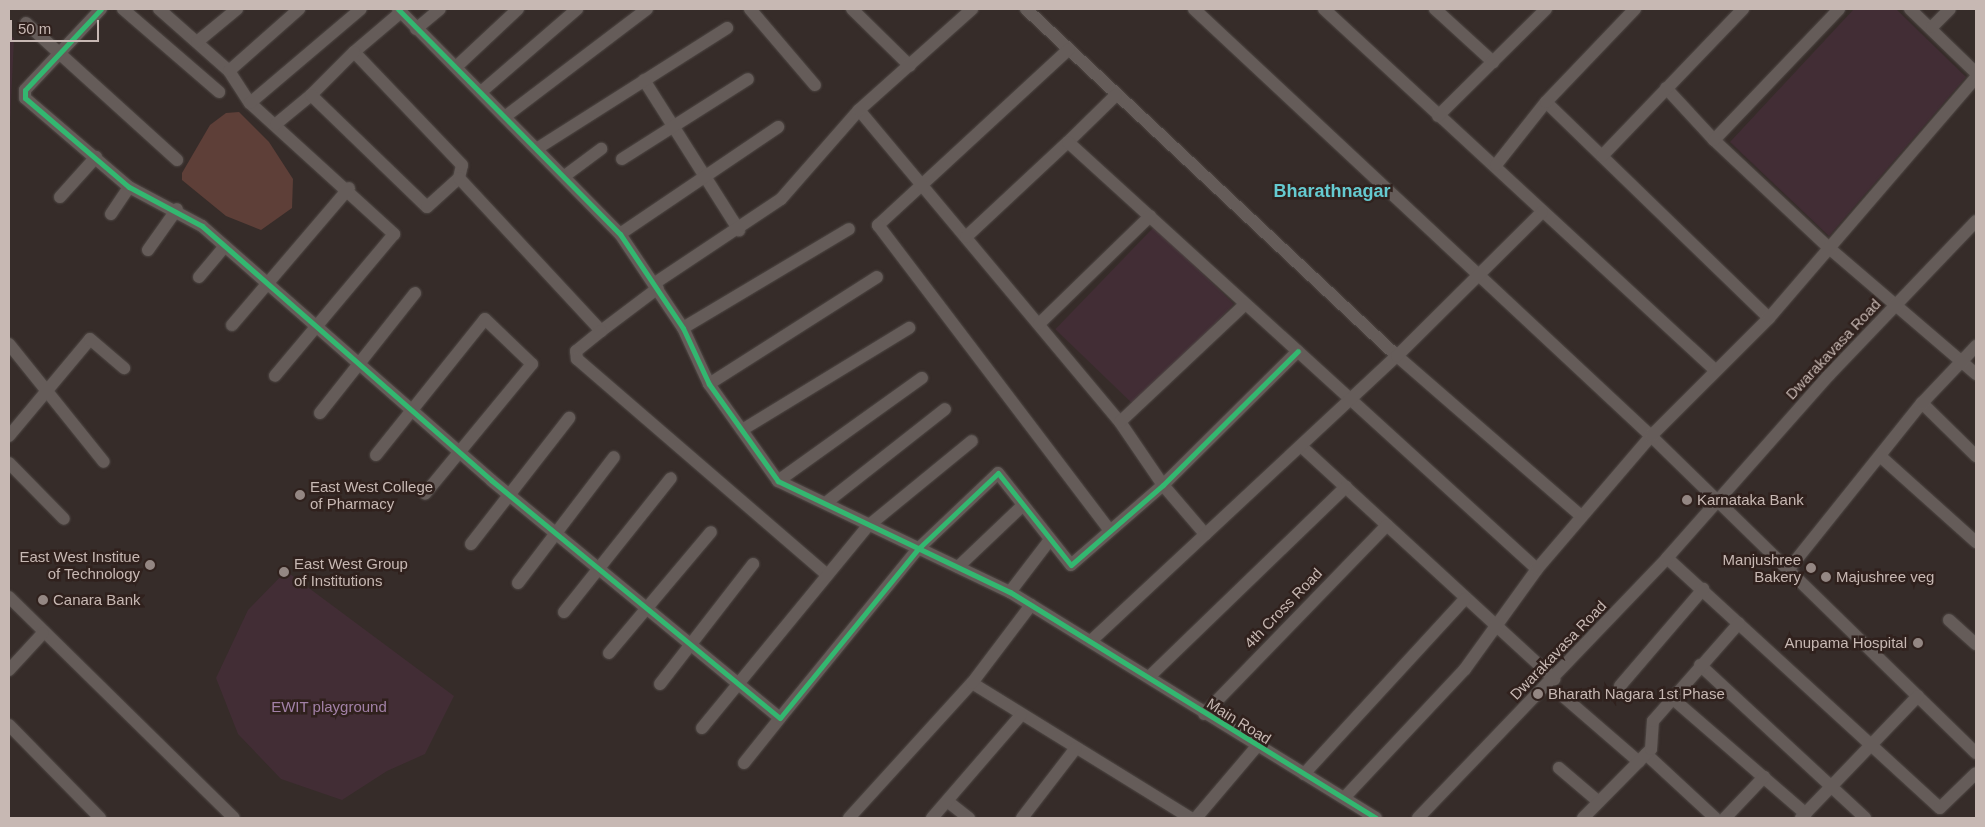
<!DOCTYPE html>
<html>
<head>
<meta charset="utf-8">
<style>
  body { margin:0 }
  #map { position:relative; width:1985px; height:827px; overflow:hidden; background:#362c29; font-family:Arial,sans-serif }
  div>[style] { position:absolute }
  .green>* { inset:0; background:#422d35; transform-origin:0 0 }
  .water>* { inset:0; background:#5e3f38 }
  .roads { filter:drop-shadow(0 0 1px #4f4845) drop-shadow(0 0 1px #4f4845) }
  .minor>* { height:12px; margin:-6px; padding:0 6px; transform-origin:6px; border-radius:6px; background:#655c59 }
  .cycleway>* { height:5px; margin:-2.5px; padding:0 2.5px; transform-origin:2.5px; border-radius:2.5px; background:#33b770 }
  .dots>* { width:14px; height:14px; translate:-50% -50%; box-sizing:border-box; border:2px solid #30211d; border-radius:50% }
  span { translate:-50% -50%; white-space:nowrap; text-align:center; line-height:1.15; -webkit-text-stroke:5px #30211d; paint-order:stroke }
  .street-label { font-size:15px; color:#c7b8b3 }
  .poi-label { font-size:15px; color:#c7b8b3 }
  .left { translate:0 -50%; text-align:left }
  .right { translate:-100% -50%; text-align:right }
  .park-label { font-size:15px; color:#a281a7 }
  .quarter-label { font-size:18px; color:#65cad0; font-weight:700 }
  .frame { position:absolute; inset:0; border:10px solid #c7b8b3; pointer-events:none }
  .scale { position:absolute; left:10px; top:20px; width:89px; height:22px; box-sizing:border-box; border:2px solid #c7b8b3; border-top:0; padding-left:6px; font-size:15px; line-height:18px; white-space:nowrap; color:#c7b8b3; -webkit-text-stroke:4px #30211d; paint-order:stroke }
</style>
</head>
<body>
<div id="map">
  <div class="green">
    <i style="clip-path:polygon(1854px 9px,1896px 9px,1966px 77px,1829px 236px,1730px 142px)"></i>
    <i style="clip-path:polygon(9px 35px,14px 38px,9px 145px)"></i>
    <i style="left:1154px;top:227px;width:111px;height:142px;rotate:44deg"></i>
    <i style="clip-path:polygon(286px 571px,454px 696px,425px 754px,387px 771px,342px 800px,281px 779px,238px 734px,216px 678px,248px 610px)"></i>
  </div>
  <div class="water">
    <i style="clip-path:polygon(239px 112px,269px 142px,293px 179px,292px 208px,261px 230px,226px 216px,182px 180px,182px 173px,210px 125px,226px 113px)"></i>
  </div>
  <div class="roads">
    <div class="minor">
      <i style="left:101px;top:9px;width:111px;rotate:133.2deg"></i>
      <i style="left:25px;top:90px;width:8px;rotate:90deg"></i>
      <i style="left:25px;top:98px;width:137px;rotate:40.6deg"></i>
      <i style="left:129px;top:187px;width:83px;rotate:28.1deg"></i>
      <i style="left:202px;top:226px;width:385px;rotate:41.3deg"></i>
      <i style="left:491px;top:480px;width:374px;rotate:39.5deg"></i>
      <i style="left:780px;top:718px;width:218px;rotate:-50.8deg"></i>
      <i style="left:918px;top:549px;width:110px;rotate:-43.5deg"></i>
      <i style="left:998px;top:473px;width:117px;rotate:51.6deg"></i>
      <i style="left:1071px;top:565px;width:122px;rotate:-41deg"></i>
      <i style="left:1163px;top:485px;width:190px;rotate:-44.8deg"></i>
      <i style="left:123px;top:9px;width:127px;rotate:40.8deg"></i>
      <i style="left:159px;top:9px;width:94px;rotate:41.5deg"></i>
      <i style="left:229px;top:71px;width:38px;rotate:57deg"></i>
      <i style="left:250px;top:103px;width:195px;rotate:42.3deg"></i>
      <i style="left:394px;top:234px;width:185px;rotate:130deg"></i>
      <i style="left:398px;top:9px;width:316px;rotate:45.4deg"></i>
      <i style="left:620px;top:234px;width:113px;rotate:56.2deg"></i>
      <i style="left:683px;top:328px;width:62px;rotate:65.1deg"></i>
      <i style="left:709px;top:384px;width:119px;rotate:54.6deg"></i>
      <i style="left:778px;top:481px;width:257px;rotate:25.6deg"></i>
      <i style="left:1010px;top:592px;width:430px;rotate:31.7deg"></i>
      <i style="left:750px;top:9px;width:100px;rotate:49.5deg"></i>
      <i style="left:852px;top:9px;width:81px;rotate:44.5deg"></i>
      <i style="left:1026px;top:9px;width:508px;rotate:43.09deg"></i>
      <i style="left:1397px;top:356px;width:244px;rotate:41deg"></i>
      <i style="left:1194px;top:9px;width:625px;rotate:43.06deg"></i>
      <i style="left:1651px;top:436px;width:454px;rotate:44.3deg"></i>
      <i style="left:1324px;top:9px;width:532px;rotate:42.72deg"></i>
      <i style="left:1435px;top:9px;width:79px;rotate:42.4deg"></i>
      <i style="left:1910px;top:9px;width:92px;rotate:44.1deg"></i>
      <i style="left:26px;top:23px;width:204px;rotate:42.2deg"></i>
      <i style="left:1932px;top:27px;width:25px;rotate:-45deg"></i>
      <i style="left:416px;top:29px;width:31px;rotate:-40deg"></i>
      <i style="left:197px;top:42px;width:52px;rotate:-39.5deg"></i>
      <i style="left:1069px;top:49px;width:260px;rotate:137.3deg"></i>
      <i style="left:878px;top:225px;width:382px;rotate:52.8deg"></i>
      <i style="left:354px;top:52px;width:62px;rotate:-40.4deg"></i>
      <i style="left:456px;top:67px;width:85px;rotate:-43.1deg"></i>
      <i style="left:229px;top:71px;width:94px;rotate:-41.5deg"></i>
      <i style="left:644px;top:80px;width:178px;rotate:57.7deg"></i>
      <i style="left:1666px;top:88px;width:71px;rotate:47.3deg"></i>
      <i style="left:1714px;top:140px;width:158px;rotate:43.2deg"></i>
      <i style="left:1829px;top:248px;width:194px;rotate:40.6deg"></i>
      <i style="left:481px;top:92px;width:127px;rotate:-40.8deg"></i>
      <i style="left:1546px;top:102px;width:310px;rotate:44.1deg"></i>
      <i style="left:250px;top:103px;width:145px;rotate:-40.3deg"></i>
      <i style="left:859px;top:110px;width:407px;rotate:50.1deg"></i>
      <i style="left:1120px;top:422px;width:76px;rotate:55.7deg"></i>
      <i style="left:1163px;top:485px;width:65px;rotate:49.4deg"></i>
      <i style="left:506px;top:116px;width:177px;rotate:-37.2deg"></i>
      <i style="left:1438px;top:116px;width:152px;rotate:-44.7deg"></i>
      <i style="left:276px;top:124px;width:45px;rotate:-39.6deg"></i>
      <i style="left:1714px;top:140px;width:181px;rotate:-46.3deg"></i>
      <i style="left:1068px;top:142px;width:67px;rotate:-44.4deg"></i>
      <i style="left:538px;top:148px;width:224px;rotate:-32.4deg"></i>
      <i style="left:1602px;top:156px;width:204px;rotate:-46.2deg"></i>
      <i style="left:622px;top:159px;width:149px;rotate:-32.4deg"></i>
      <i style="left:1496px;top:165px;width:80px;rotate:-51.6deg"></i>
      <i style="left:1546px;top:102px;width:129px;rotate:-46.3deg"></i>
      <i style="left:566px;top:175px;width:44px;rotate:-36.6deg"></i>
      <i style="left:459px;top:178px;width:13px;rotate:-77deg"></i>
      <i style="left:462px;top:165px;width:156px;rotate:-133.7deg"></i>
      <i style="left:354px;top:52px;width:61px;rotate:135deg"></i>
      <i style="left:311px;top:95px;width:161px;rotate:44deg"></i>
      <i style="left:427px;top:207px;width:43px;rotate:-42.2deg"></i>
      <i style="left:459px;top:178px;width:209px;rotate:47.1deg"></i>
      <i style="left:601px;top:331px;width:71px;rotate:-37deg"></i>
      <i style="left:60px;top:197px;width:54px;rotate:-48deg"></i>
      <i style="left:111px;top:214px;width:32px;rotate:-56deg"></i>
      <i style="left:620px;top:234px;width:191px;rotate:-34.1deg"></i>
      <i style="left:966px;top:237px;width:139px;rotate:-43deg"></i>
      <i style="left:1068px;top:142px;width:634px;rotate:42.32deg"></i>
      <i style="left:148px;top:250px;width:50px;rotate:-54.7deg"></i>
      <i style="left:199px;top:277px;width:40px;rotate:-50deg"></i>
      <i style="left:655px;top:283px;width:151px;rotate:-33.7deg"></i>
      <i style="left:781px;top:199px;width:118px;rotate:-48.8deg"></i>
      <i style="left:859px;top:110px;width:152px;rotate:-41.8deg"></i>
      <i style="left:1039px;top:324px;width:155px;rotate:-44.2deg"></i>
      <i style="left:232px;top:325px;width:180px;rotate:-49.5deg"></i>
      <i style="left:683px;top:328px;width:193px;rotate:-30.8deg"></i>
      <i style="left:601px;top:331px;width:32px;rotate:141deg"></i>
      <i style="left:576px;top:351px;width:8px;rotate:83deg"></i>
      <i style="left:577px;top:359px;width:330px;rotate:40.8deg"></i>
      <i style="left:9px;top:344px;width:151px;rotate:51.2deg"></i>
      <i style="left:709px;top:384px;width:199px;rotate:-32.5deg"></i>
      <i style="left:1922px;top:403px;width:76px;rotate:44.5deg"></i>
      <i style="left:320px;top:413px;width:153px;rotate:-51.6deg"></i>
      <i style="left:1120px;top:422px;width:172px;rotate:-43.3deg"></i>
      <i style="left:742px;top:430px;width:196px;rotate:-31.4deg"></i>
      <i style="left:9px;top:436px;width:126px;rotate:-50.1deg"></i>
      <i style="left:90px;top:339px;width:45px;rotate:40.5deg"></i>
      <i style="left:1302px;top:447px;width:343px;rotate:42.6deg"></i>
      <i style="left:376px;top:455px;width:174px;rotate:-51.3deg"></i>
      <i style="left:485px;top:319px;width:65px;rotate:43.8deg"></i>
      <i style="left:532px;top:364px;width:168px;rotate:129.5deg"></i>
      <i style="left:1880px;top:456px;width:129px;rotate:41.9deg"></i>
      <i style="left:9px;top:463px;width:78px;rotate:45.5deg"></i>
      <i style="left:778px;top:481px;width:177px;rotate:-35.6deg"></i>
      <i style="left:827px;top:502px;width:150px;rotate:-38.2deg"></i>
      <i style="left:471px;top:544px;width:160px;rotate:-52.1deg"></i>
      <i style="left:1667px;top:558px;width:370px;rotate:42.5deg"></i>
      <i style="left:1940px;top:808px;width:50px;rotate:-44.2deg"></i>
      <i style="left:958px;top:567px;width:88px;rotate:-43.6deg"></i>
      <i style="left:1788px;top:570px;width:214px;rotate:-51.3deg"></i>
      <i style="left:1922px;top:403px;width:79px;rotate:-46.5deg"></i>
      <i style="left:518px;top:583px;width:158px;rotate:-52.7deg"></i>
      <i style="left:1010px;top:592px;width:64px;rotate:-52.6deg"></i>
      <i style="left:9px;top:597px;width:315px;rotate:44.5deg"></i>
      <i style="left:564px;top:612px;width:171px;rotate:-51.4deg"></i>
      <i style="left:1949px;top:620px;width:36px;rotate:42deg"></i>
      <i style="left:1091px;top:641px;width:418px;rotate:-43deg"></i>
      <i style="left:1397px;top:356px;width:204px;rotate:-44.8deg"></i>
      <i style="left:609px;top:653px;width:158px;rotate:-49.9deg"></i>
      <i style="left:1700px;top:665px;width:225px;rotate:42.8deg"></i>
      <i style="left:9px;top:670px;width:50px;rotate:-47.4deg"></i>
      <i style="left:1149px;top:677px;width:274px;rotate:-44deg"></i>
      <i style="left:972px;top:683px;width:257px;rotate:31.7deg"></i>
      <i style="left:660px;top:684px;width:152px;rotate:-52.2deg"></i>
      <i style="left:1620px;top:686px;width:128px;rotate:-49.4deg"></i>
      <i style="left:1564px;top:697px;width:99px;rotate:40.9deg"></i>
      <i style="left:1672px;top:698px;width:177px;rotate:40.9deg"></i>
      <i style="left:1204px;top:714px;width:263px;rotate:-45.9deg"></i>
      <i style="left:9px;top:725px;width:130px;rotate:45.6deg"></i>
      <i style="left:702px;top:728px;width:261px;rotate:-50.6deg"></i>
      <i style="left:868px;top:526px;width:134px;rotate:-39.3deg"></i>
      <i style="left:1646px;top:754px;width:94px;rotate:42.8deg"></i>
      <i style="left:744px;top:763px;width:58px;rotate:-51.3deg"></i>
      <i style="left:1559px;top:768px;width:52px;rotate:40.4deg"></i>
      <i style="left:1304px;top:774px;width:238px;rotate:-47.4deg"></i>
      <i style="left:1344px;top:798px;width:177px;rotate:-46.8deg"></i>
      <i style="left:1465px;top:669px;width:123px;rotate:-54.2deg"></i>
      <i style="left:1537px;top:569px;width:175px;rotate:-49.4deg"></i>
      <i style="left:1651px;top:436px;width:167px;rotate:-45deg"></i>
      <i style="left:1769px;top:318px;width:318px;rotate:-49.3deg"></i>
      <i style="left:947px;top:801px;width:28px;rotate:38deg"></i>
      <i style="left:849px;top:818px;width:183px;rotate:-47.7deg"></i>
      <i style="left:972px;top:683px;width:98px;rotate:-52.9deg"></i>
      <i style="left:932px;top:818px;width:136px;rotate:-49.2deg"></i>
      <i style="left:1022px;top:818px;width:88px;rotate:-52.4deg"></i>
      <i style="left:1196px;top:818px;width:94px;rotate:-49.7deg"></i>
      <i style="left:1418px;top:818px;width:360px;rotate:-46.2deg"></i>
      <i style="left:1667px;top:558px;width:244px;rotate:-48.5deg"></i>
      <i style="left:1829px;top:375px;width:213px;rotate:-46.3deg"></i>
      <i style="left:1583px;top:818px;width:97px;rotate:-45.4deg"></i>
      <i style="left:1651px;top:749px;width:28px;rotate:-86deg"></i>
      <i style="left:1653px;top:721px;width:130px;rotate:-48.7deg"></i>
      <i style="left:1725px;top:818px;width:57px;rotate:-46.4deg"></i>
      <i style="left:1801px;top:818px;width:169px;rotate:-46.2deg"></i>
    </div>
  </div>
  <div class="cycleway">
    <i style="left:101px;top:9px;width:111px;rotate:133.2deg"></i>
    <i style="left:25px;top:90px;width:8px;rotate:90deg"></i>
    <i style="left:25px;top:98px;width:137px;rotate:40.6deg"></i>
    <i style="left:129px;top:187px;width:83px;rotate:28.1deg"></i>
    <i style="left:202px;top:226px;width:385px;rotate:41.3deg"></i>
    <i style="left:491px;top:480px;width:374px;rotate:39.5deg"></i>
    <i style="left:780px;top:718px;width:218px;rotate:-50.8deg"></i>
    <i style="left:918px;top:549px;width:110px;rotate:-43.5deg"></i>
    <i style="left:998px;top:473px;width:117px;rotate:51.6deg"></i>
    <i style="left:1071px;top:565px;width:122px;rotate:-41deg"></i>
    <i style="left:1163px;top:485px;width:190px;rotate:-44.8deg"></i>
    <i style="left:398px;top:9px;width:316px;rotate:45.4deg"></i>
    <i style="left:620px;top:234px;width:113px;rotate:56.2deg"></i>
    <i style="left:683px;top:328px;width:62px;rotate:65.1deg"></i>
    <i style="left:709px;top:384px;width:119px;rotate:54.6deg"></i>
    <i style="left:778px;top:481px;width:257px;rotate:25.6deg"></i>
    <i style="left:1010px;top:592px;width:430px;rotate:31.7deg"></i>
  </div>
  <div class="dots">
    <i style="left:300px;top:495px;background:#948783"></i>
    <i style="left:1687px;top:500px;background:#948783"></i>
    <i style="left:150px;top:565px;background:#948783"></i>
    <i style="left:1811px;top:568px;background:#948783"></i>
    <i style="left:284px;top:572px;background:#948783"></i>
    <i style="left:1826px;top:577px;background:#948783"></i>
    <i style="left:43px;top:600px;background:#948783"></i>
    <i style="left:1918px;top:643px;background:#948783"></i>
    <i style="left:1538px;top:694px;background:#948783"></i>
  </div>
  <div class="street-label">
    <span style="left:1833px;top:349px;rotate:-47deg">Dwarakavasa Road</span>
    <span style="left:1283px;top:608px;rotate:-46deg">4th Cross Road</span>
    <span style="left:1558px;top:650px;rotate:-46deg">Dwarakavasa Road</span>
    <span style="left:1239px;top:721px;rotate:32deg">Main Road</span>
  </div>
  <div class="poi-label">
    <span class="left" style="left:310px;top:495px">East West College<br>of Pharmacy</span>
    <span class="left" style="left:1697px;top:500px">Karnataka Bank</span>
    <span class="right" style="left:140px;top:565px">East West Institue<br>of Technology</span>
    <span class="right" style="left:1801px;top:568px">Manjushree<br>Bakery</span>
    <span class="left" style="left:294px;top:572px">East West Group<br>of Institutions</span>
    <span class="left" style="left:1836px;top:577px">Majushree veg</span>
    <span class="left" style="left:53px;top:600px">Canara Bank</span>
    <span class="right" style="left:1907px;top:643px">Anupama Hospital</span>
    <span class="left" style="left:1548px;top:694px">Bharath Nagara 1st Phase</span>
  </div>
  <div class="park-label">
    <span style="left:329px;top:707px">EWIT playground</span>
  </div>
  <div class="quarter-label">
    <span style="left:1332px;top:191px">Bharathnagar</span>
  </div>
  <div class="frame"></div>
  <div class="scale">50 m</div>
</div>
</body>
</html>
